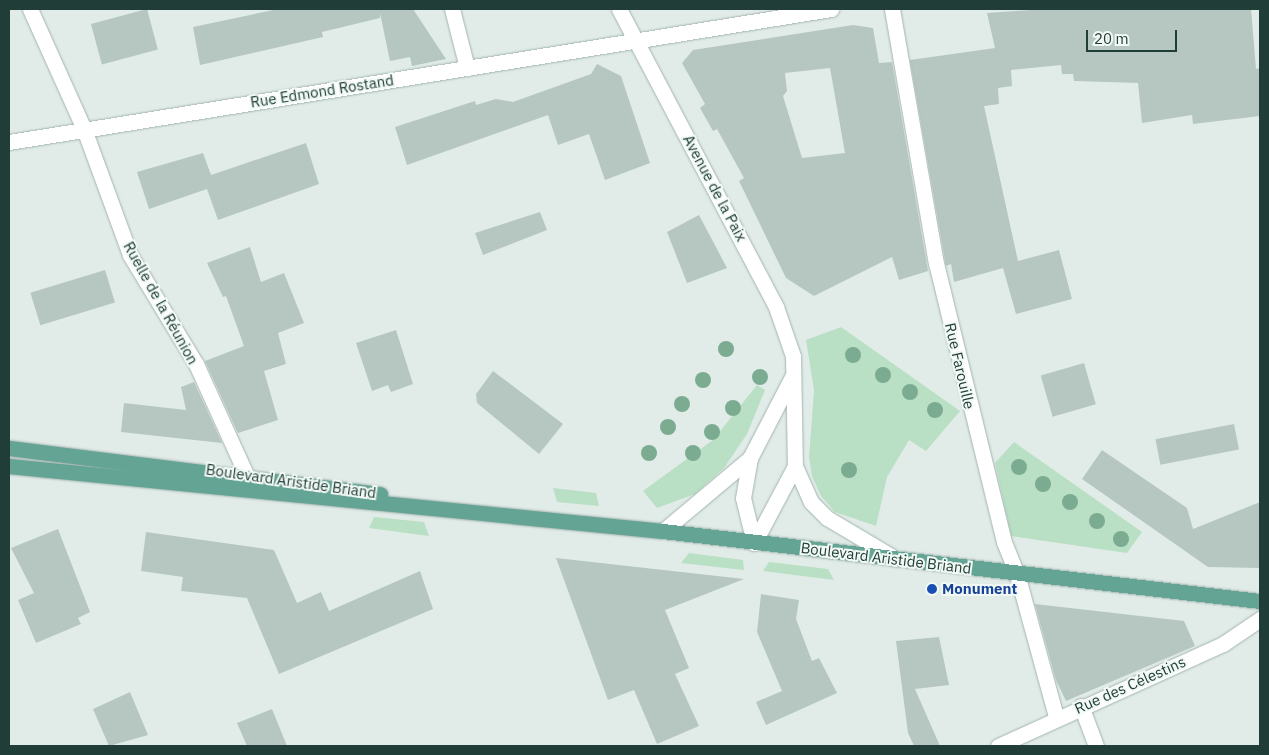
<!DOCTYPE html>
<html>
<head>
<meta charset="utf-8">
<style>
  body { margin:0 }
  #map { position:relative; width:1269px; height:755px; overflow:hidden; background:#e1ece8; font-family:"IBM Plex Sans",sans-serif }
  div>[style] { position:absolute }
  .green>* { inset:0; background:#b9dfc4 }
  .building>* { inset:0; background:#b6c7c1; transform-origin:0 0 }
  .roads { filter:drop-shadow(0 0 1px #a3b4af) drop-shadow(0 0 1px #a3b4af) }
  .minor>* { height:15px; margin:-7.5px; padding:0 7.5px; transform-origin:7.5px; border-radius:7.5px; background:#fff }
  .major>* { height:15px; margin:-7.5px; padding:0 7.5px; transform-origin:7.5px; border-radius:7.5px; background:#63a495 }
  .trees>* { width:16px; height:16px; margin:-8px; border-radius:50%; background:#7bac91 }
  .dots>* { width:14px; height:14px; translate:-50% -50%; box-sizing:border-box; border:2px solid #f2f9f5; border-radius:50% }
  span { translate:-50% -50%; white-space:nowrap; text-align:center; line-height:1.15; -webkit-text-stroke:4px #f2f9f5; paint-order:stroke }
  .street-label { font-size:15px; color:#203e37 }
  .transit-label { font-size:15px; color:#164399; font-weight:700 }
  .left { translate:0 -50%; text-align:left }
  .frame { position:absolute; inset:0; border:10px solid #203e37; pointer-events:none }
  .scale { position:absolute; left:1086px; top:30px; width:91px; height:22px; box-sizing:border-box; border:2px solid #203e37; border-top:0; padding-left:6px; font-size:15px; line-height:18px; white-space:nowrap; color:#203e37; -webkit-text-stroke:4px #f2f9f5; paint-order:stroke }
</style>
</head>
<body>
<div id="map">
  <div class="green">
    <i style="clip-path:polygon(841px 327px,960px 411px,926px 451px,909px 440px,887px 477px,876px 526px,835px 512px,821px 496px,812px 476px,809px 457px,814px 390px,806px 340px)"></i>
    <i style="clip-path:polygon(757px 385px,765px 390px,747px 434px,724px 468px,695px 494px,657px 508px,643px 491px,713px 440px)"></i>
    <i style="clip-path:polygon(1014px 442px,1142px 532px,1127px 553px,1011px 536px,995px 463px)"></i>
    <i style="clip-path:polygon(553px 488px,596px 493px,599px 506px,557px 502px)"></i>
    <i style="clip-path:polygon(374px 517px,424px 522px,429px 536px,369px 528px)"></i>
    <i style="clip-path:polygon(689px 553px,743px 560px,744px 570px,681px 563px)"></i>
    <i style="clip-path:polygon(769px 562px,828px 569px,834px 580px,763px 571px)"></i>
  </div>
  <div class="building">
    <i style="left:147px;top:9px;width:42px;height:58px;rotate:75deg"></i>
    <i style="clip-path:polygon(278px 9px,413px 9px,446px 59px,412px 66px,410px 57px,390px 61px,380px 13px,380px 18px,322px 32px,323px 37px,200px 65px,193px 27px)"></i>
    <i style="clip-path:polygon(1045px 9px,1251px 9px,1256px 69px,1260px 68px,1260px 116px,1193px 124px,1192px 115px,1142px 123px,1138px 83px,1074px 81px,1073px 74px,1062px 74px,1061px 65px,1011px 70px,1012px 86px,998px 88px,999px 104px,984px 106px,1018px 261px,1059px 250px,1072px 299px,1016px 314px,1003px 268px,954px 282px,951px 264px,946px 266px,910px 60px,995px 48px,987px 13px)"></i>
    <i style="clip-path:polygon(evenodd,853px 25px,873px 28px,879px 63px,892px 62px,928px 271px,899px 280px,892px 257px,814px 296px,786px 278px,739px 181px,744px 178px,717px 129px,713px 131px,700px 108px,705px 104px,682px 63px,693px 50px,853px 25px,830px 68px,845px 153px,802px 158px,783px 96px,787px 91px,785px 73px,830px 68px)"></i>
    <i style="clip-path:polygon(597px 64px,621px 76px,650px 163px,605px 180px,589px 134px,558px 145px,548px 115px,407px 165px,395px 127px,475px 101px,476px 105px,496px 99px,513px 102px,591px 74px)"></i>
    <i style="clip-path:polygon(306px 143px,319px 184px,218px 220px,207px 189px,149px 209px,137px 172px,203px 153px,211px 175px)"></i>
    <i style="clip-path:polygon(540px 212px,547px 230px,483px 255px,475px 233px)"></i>
    <i style="clip-path:polygon(699px 215px,727px 268px,687px 283px,667px 232px)"></i>
    <i style="clip-path:polygon(250px 247px,261px 282px,284px 273px,304px 323px,278px 333px,286px 364px,264px 371px,278px 420px,238px 433px,205px 361px,244px 346px,226px 296px,223px 297px,207px 263px)"></i>
    <i style="left:105px;top:270px;width:34px;height:78px;rotate:73deg"></i>
    <i style="clip-path:polygon(396px 330px,413px 384px,391px 392px,388px 385px,372px 391px,356px 343px)"></i>
    <i style="left:1084px;top:363px;width:43px;height:45px;rotate:74deg"></i>
    <i style="clip-path:polygon(493px 371px,563px 424px,539px 454px,477px 403px,476px 394px)"></i>
    <i style="clip-path:polygon(194px 382px,222px 443px,121px 432px,124px 403px,186px 410px,181px 387px)"></i>
    <i style="left:1234px;top:424px;width:26px;height:80px;rotate:79deg"></i>
    <i style="clip-path:polygon(1102px 450px,1187px 508px,1193px 529px,1260px 502px,1260px 568px,1208px 567px,1082px 479px)"></i>
    <i style="clip-path:polygon(58px 529px,90px 612px,78px 618px,81px 624px,36px 643px,18px 600px,34px 593px,11px 548px)"></i>
    <i style="clip-path:polygon(146px 532px,274px 550px,297px 603px,321px 592px,329px 611px,420px 571px,433px 609px,279px 674px,247px 598px,181px 591px,183px 577px,141px 571px)"></i>
    <i style="clip-path:polygon(556px 558px,744px 579px,665px 610px,689px 668px,675px 674px,699px 726px,657px 744px,634px 690px,608px 700px)"></i>
    <i style="clip-path:polygon(761px 594px,799px 600px,796px 619px,812px 661px,819px 658px,837px 693px,766px 725px,756px 702px,782px 691px,757px 632px)"></i>
    <i style="clip-path:polygon(1035px 604px,1184px 621px,1195px 646px,1066px 701px,1056px 680px)"></i>
    <i style="clip-path:polygon(939px 637px,949px 685px,915px 689px,940px 746px,914px 746px,908px 733px,896px 641px)"></i>
    <i style="clip-path:polygon(130px 692px,148px 735px,109px 746px,93px 709px)"></i>
    <i style="clip-path:polygon(272px 709px,287px 746px,247px 746px,237px 723px)"></i>
  </div>
  <div class="roads">
    <div class="minor">
      <i style="left:30px;top:9px;width:132px;rotate:65.8deg"></i>
      <i style="left:84px;top:129px;width:134px;rotate:69.9deg"></i>
      <i style="left:130px;top:255px;width:127px;rotate:58.8deg"></i>
      <i style="left:196px;top:364px;width:121px;rotate:65.6deg"></i>
      <i style="left:452px;top:9px;width:61px;rotate:75.7deg"></i>
      <i style="left:619px;top:9px;width:337px;rotate:62.2deg"></i>
      <i style="left:776px;top:307px;width:52px;rotate:70.9deg"></i>
      <i style="left:793px;top:356px;width:110px;rotate:89deg"></i>
      <i style="left:795px;top:466px;width:39px;rotate:66deg"></i>
      <i style="left:811px;top:502px;width:23px;rotate:45deg"></i>
      <i style="left:827px;top:518px;width:80px;rotate:30.7deg"></i>
      <i style="left:892px;top:9px;width:258px;rotate:80.2deg"></i>
      <i style="left:936px;top:263px;width:287px;rotate:76.3deg"></i>
      <i style="left:1004px;top:542px;width:35px;rotate:68deg"></i>
      <i style="left:1017px;top:574px;width:148px;rotate:74.7deg"></i>
      <i style="left:9px;top:142px;width:833px;rotate:-9.19deg"></i>
      <i style="left:663px;top:531px;width:114px;rotate:-40deg"></i>
      <i style="left:754px;top:543px;width:46px;rotate:-103.7deg"></i>
      <i style="left:743px;top:498px;width:41px;rotate:-80.1deg"></i>
      <i style="left:750px;top:458px;width:91px;rotate:-62.6deg"></i>
      <i style="left:754px;top:543px;width:87px;rotate:-62deg"></i>
      <i style="left:1081px;top:706px;width:43px;rotate:69.4deg"></i>
      <i style="left:998px;top:746px;width:247px;rotate:-24.4deg"></i>
      <i style="left:1223px;top:644px;width:45px;rotate:-34deg"></i>
    </div>
    <div class="major">
      <i style="left:9px;top:448px;width:374px;rotate:7.1deg"></i>
      <i style="left:9px;top:466px;width:657px;rotate:5.68deg"></i>
      <i style="left:663px;top:531px;width:601px;rotate:6.69deg"></i>
    </div>
  </div>
  <div class="trees">
    <i style="left:726px;top:349px"></i>
    <i style="left:853px;top:355px"></i>
    <i style="left:883px;top:375px"></i>
    <i style="left:760px;top:377px"></i>
    <i style="left:703px;top:380px"></i>
    <i style="left:910px;top:392px"></i>
    <i style="left:682px;top:404px"></i>
    <i style="left:733px;top:408px"></i>
    <i style="left:935px;top:410px"></i>
    <i style="left:668px;top:427px"></i>
    <i style="left:712px;top:432px"></i>
    <i style="left:649px;top:453px"></i>
    <i style="left:693px;top:453px"></i>
    <i style="left:1019px;top:467px"></i>
    <i style="left:849px;top:470px"></i>
    <i style="left:1043px;top:484px"></i>
    <i style="left:1070px;top:502px"></i>
    <i style="left:1097px;top:521px"></i>
    <i style="left:1121px;top:539px"></i>
  </div>
  <div class="dots">
    <i style="left:932px;top:589px;background:#1a4fb4"></i>
  </div>
  <div class="street-label">
    <span style="left:322px;top:91px;rotate:-9deg">Rue Edmond Rostand</span>
    <span style="left:715px;top:188px;rotate:62deg">Avenue de la Paix</span>
    <span style="left:161px;top:303px;rotate:61deg">Ruelle de la Réunion</span>
    <span style="left:960px;top:366px;rotate:77deg">Rue Farouille</span>
    <span style="left:291px;top:481px;rotate:8deg">Boulevard Aristide Briand</span>
    <span style="left:886px;top:558px;rotate:7deg">Boulevard Aristide Briand</span>
    <span style="left:1130px;top:685px;rotate:-24deg">Rue des Célestins</span>
  </div>
  <div class="transit-label">
    <span class="left" style="left:942px;top:589px">Monument</span>
  </div>
  <div class="frame"></div>
  <div class="scale">20 m</div>
</div>
</body>
</html>
